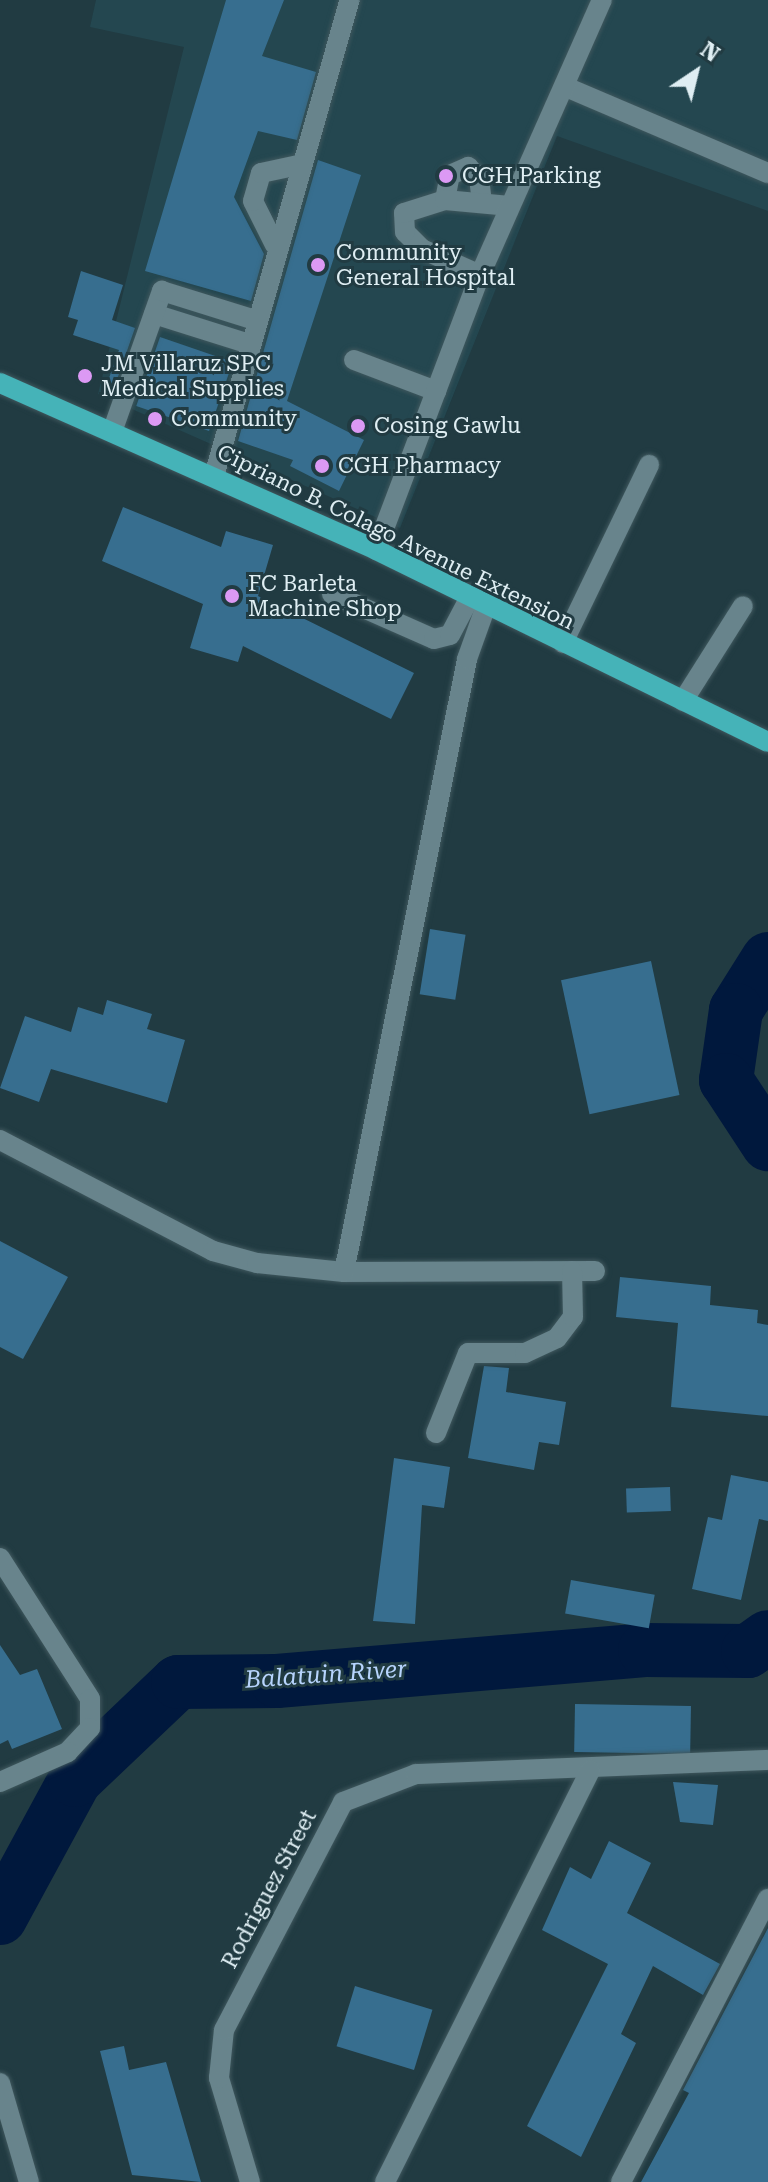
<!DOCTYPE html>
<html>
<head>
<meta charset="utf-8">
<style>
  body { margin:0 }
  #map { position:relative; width:768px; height:2182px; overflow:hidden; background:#213b42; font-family:"Roboto Serif",serif }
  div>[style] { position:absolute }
  .built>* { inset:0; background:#244750 }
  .river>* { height:54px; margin:-27px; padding:0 27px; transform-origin:27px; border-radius:27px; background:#00183d }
  .building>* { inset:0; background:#376e8f; transform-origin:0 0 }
  .roads { filter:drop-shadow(0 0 2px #3f575d) drop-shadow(0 0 2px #3f575d) }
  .minor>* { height:20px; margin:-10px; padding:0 10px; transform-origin:10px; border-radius:10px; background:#68848c }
  .major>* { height:20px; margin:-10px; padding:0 10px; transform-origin:10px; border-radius:10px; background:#45b3b8 }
  .dots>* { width:22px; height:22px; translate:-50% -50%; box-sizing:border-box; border:4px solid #213b42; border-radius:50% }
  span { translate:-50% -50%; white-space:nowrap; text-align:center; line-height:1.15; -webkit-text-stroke:6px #213b42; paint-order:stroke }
  .poi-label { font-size:22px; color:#dfeef3 }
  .left { translate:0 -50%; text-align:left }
  .street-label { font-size:22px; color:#dfeef3 }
  .water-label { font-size:24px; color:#b7d4fd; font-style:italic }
  .north { position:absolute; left:656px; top:32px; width:80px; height:80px; -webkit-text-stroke:6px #213b42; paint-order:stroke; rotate:35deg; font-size:22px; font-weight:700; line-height:32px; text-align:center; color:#dfeef3 }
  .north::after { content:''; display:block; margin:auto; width:28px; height:36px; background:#dfeef3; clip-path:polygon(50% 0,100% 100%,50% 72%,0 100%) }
</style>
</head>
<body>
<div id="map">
  <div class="built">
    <i style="clip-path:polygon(96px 0,768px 0,768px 211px,557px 136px,400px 528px,98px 394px,184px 47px,90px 27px)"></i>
  </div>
  <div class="river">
    <i style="left:768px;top:959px;width:60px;rotate:122.1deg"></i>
    <i style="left:736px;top:1010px;width:71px;rotate:98.1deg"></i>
    <i style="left:726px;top:1080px;width:77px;rotate:56.7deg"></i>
    <i style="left:0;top:1918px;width:157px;rotate:-61.5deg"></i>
    <i style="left:75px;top:1780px;width:142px;rotate:-43.6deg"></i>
    <i style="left:178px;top:1682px;width:99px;rotate:-0.6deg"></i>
    <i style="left:277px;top:1681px;width:369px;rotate:-4.8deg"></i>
    <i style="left:645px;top:1650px;width:103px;rotate:0.6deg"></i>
    <i style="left:748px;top:1651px;width:24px;rotate:-35deg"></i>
  </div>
  <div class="building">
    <i style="clip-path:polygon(226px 0,284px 0,262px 56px,316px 72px,297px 140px,258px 131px,234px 197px,264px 254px,251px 301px,145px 271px)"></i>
    <i style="clip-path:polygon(318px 160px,361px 175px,287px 401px,364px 440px,339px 491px,290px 466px,293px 460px,238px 441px)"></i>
    <i style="clip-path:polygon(81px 271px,123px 285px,112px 320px,135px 328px,111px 397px,103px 395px,119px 350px,73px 335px,78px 320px,68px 317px)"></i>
    <i style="left:160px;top:337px;width:77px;height:73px;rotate:19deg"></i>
    <i style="clip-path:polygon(123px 507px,221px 547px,226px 531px,273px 545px,258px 596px,414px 673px,391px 719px,243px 646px,238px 662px,190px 648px,203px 604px,102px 561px)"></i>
    <i style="left:430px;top:929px;width:36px;height:66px;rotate:9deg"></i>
    <i style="left:651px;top:961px;width:137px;height:92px;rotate:78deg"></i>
    <i style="clip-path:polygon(107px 1000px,152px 1014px,147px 1029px,185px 1040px,167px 1103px,51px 1069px,39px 1102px,0 1088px,25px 1016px,71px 1032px,78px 1007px,103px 1015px)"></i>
    <i style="clip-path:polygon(0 1241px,68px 1277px,23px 1359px,0 1347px)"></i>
    <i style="clip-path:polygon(620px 1277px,711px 1286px,710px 1305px,758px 1310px,757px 1323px,768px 1325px,768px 1416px,671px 1407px,678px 1323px,616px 1317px)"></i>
    <i style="clip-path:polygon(484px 1366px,509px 1368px,506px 1392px,566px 1402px,559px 1445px,539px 1442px,534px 1470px,468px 1458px)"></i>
    <i style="clip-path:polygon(394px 1458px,450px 1467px,444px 1508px,422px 1505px,415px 1624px,373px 1621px)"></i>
    <i style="clip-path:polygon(731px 1475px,768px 1482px,768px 1521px,759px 1519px,741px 1600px,692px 1589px,708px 1517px,722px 1520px)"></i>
    <i style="left:670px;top:1487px;width:24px;height:44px;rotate:88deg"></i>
    <i style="left:571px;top:1580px;width:85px;height:34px;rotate:10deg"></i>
    <i style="clip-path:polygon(0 1645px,20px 1675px,37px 1669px,62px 1729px,12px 1749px,8px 1740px,0 1744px)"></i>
    <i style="left:575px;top:1704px;width:116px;height:48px;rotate:1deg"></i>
    <i style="clip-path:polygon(673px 1782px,718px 1785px,713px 1825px,680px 1822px)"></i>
    <i style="clip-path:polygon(609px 1841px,651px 1863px,627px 1913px,720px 1964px,703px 1995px,653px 1966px,621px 2034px,636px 2043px,581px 2157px,527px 2126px,608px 1964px,542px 1930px,570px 1867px,591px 1879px)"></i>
    <i style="clip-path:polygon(768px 1928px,768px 2182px,641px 2182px,689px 2093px,683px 2090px)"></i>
    <i style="left:355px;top:1986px;width:81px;height:63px;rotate:17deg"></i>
    <i style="clip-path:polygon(124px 2046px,129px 2070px,166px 2062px,201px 2182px,132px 2175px,100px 2051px)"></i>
  </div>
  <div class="roads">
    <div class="minor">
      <i style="left:566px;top:87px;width:220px;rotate:23.1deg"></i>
      <i style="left:445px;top:200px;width:25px;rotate:-79deg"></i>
      <i style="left:450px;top:175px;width:20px;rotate:-24deg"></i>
      <i style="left:468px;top:167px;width:16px;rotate:45deg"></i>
      <i style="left:479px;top:178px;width:25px;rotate:83deg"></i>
      <i style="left:275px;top:245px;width:49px;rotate:-116.6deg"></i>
      <i style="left:253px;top:201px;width:29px;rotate:-74deg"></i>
      <i style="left:261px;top:173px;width:39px;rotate:-12deg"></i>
      <i style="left:480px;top:275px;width:64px;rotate:-155.9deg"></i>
      <i style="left:422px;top:249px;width:24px;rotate:-135deg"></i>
      <i style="left:405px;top:232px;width:19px;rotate:-93deg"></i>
      <i style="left:404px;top:213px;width:43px;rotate:-17.6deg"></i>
      <i style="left:445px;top:200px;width:65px;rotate:5.3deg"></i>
      <i style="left:154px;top:314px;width:100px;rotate:17.5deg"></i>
      <i style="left:354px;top:360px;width:88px;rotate:20.7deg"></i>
      <i style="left:112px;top:432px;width:150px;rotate:-70.5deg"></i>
      <i style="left:162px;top:291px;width:97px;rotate:17.3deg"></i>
      <i style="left:214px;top:476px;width:495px;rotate:-74.1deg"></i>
      <i style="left:376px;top:550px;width:294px;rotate:-69.3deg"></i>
      <i style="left:480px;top:275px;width:301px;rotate:-66.1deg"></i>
      <i style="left:332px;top:594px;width:111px;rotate:23.8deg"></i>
      <i style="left:434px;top:639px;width:16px;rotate:-14deg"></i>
      <i style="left:450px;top:635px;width:43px;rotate:-62.2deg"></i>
      <i style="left:563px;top:643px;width:198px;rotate:-64.2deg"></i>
      <i style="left:683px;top:701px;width:112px;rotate:-57.7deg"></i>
      <i style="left:0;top:1140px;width:240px;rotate:27.5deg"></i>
      <i style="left:213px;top:1251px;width:46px;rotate:15.3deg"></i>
      <i style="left:257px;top:1263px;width:87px;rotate:5.9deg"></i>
      <i style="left:344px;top:1272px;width:251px;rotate:-0.2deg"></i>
      <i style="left:344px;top:1272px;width:625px;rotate:-78.65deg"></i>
      <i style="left:467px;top:659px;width:56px;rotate:-70.3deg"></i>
      <i style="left:436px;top:1433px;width:86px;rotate:-68.2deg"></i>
      <i style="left:468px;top:1353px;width:57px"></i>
      <i style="left:525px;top:1353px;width:35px;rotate:-25deg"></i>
      <i style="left:557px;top:1338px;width:26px;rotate:-53deg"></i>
      <i style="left:573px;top:1317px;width:46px;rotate:-91.2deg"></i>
      <i style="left:0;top:1558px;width:167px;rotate:57.4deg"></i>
      <i style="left:90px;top:1699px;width:29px;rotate:90deg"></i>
      <i style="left:90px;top:1728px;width:33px;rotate:133deg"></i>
      <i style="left:68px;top:1752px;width:74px;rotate:156.2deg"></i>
      <i style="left:0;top:2083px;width:103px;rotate:73.7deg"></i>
      <i style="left:250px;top:2182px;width:109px;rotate:-106.6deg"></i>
      <i style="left:219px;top:2078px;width:48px;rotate:-84.1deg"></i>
      <i style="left:224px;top:2030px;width:257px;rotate:-62.4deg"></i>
      <i style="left:343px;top:1802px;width:78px;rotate:-21deg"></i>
      <i style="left:416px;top:1774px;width:352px;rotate:-2.3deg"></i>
      <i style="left:385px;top:2182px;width:460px;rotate:-63.5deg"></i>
      <i style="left:621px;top:2182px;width:319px;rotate:-62.6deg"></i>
    </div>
    <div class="major">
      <i style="left:0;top:383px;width:411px;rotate:23.9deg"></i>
      <i style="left:376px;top:550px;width:436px;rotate:26.1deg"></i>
    </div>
  </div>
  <div class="dots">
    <i style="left:446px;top:176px;background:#dc99f4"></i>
    <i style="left:318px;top:265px;background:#dc99f4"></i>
    <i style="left:85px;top:376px;background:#dc99f4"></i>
    <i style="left:155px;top:419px;background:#dc99f4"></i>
    <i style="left:358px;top:426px;background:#dc99f4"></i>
    <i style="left:322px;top:466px;background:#dc99f4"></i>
    <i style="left:232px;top:596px;background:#dc99f4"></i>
  </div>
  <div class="poi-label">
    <span class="left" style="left:462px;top:176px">CGH Parking</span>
    <span class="left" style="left:336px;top:265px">Community<br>General Hospital</span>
    <span class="left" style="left:101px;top:376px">JM Villaruz SPC<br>Medical Supplies</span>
    <span class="left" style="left:171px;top:419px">Community</span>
    <span class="left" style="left:374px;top:426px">Cosing Gawlu</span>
    <span class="left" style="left:338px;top:466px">CGH Pharmacy</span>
    <span class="left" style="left:248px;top:596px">FC Barleta<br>Machine Shop</span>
  </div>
  <div class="street-label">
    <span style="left:396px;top:537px;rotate:26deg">Cipriano B. Colago Avenue Extension</span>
    <span style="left:269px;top:1889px;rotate:-62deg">Rodriguez Street</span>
  </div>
  <div class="water-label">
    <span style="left:326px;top:1675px;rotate:-4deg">Balatuin River</span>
  </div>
  <div class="north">N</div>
</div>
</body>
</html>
